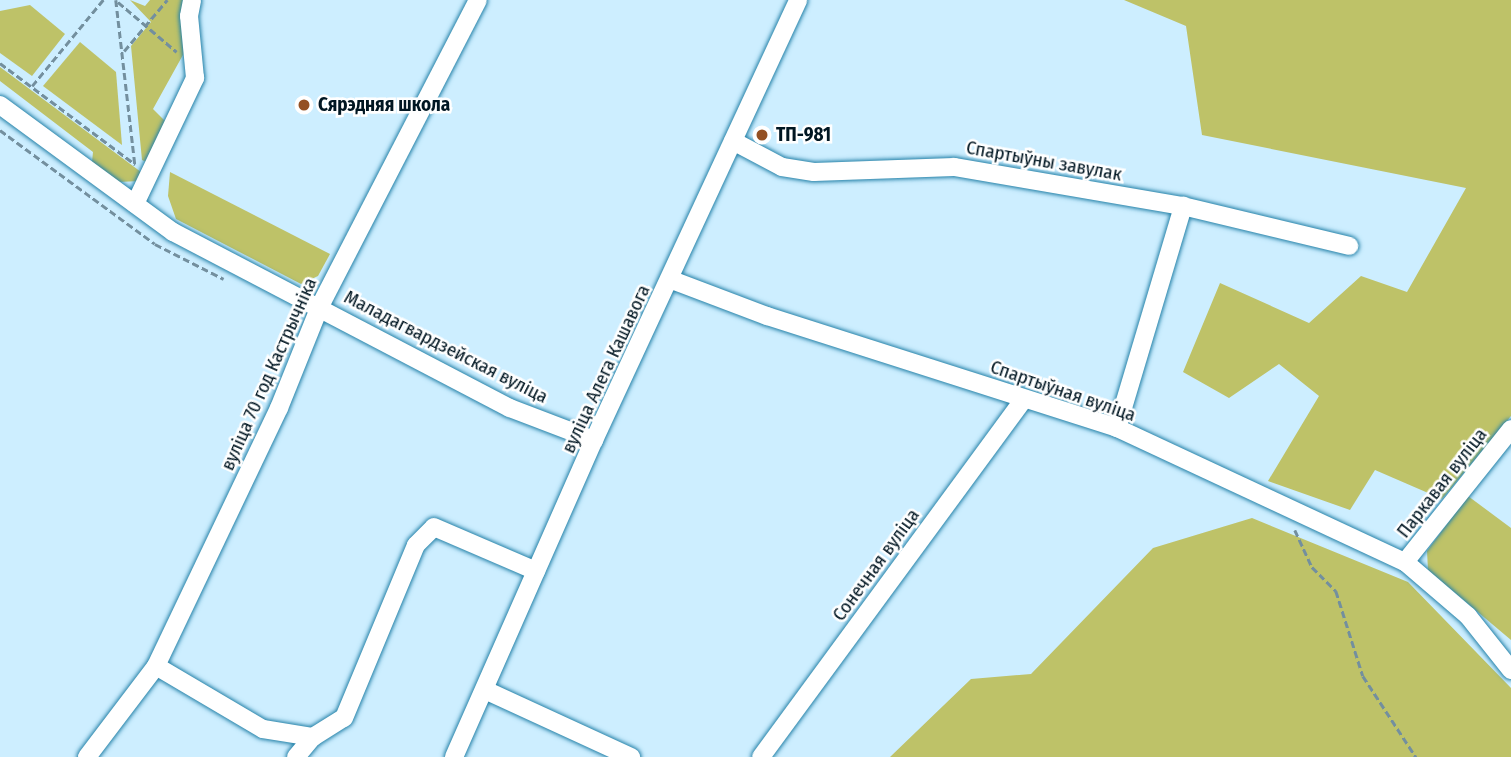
<!DOCTYPE html>
<html>
<head>
<meta charset="utf-8">
<style>
  body { margin:0 }
  #map { position:relative; width:1511px; height:757px; overflow:hidden; background:#cdeeff; font-family:"Fira Sans Condensed",sans-serif }
  div>[style] { position:absolute }
  .green>* { inset:0; background:#bec268 }
  .path>* { height:2.5px; margin-top:-1.25px; transform-origin:0; background:repeating-linear-gradient(90deg,#738f9e 0 7px,transparent 0 10.5px) }
  .roads { filter:drop-shadow(0 0 2px #2582a9) drop-shadow(0 0 2px #2582a9) }
  .minor>* { height:18px; margin:-9px; padding:0 9px; transform-origin:9px; border-radius:9px; background:#fff }
  .dots>* { width:19px; height:19px; translate:-50% -50%; box-sizing:border-box; border:4px solid #fff; border-radius:50% }
  span { translate:-50% -50%; white-space:nowrap; text-align:center; line-height:1.15; -webkit-text-stroke:5px #fff; paint-order:stroke }
  .poi-label { font-size:19px; color:#001622; font-weight:700 }
  .left { translate:0 -50%; text-align:left }
  .street-label { font-size:19px; color:#001622 }
</style>
</head>
<body>
<div id="map">
  <div class="green">
    <i style="clip-path:polygon(130px 0,145px 6px,150px 0,184px 0,189px 44px,153px 109px,169px 125px,150px 164px,142px 160px,131px 46px,151px 22px)"></i>
    <i style="clip-path:polygon(1124px 0,1511px 0,1511px 416px,1442px 499px,1375px 470px,1350px 510px,1268px 481px,1319px 396px,1279px 364px,1229px 398px,1183px 372px,1220px 283px,1309px 323px,1361px 276px,1407px 292px,1466px 188px,1202px 135px,1186px 26px)"></i>
    <i style="clip-path:polygon(30px 5px,65px 34px,32px 76px,0 53px,0 11px)"></i>
    <i style="clip-path:polygon(80px 42px,116px 72px,122px 145px,43px 86px)"></i>
    <i style="clip-path:polygon(0 67px,145px 175px,141px 181px,118px 182px,92px 162px,93px 152px,0 81px)"></i>
    <i style="clip-path:polygon(170px 172px,330px 254px,318px 276px,301px 284px,176px 219px,168px 196px)"></i>
    <i style="clip-path:polygon(1468px 496px,1511px 528px,1511px 640px,1428px 570px,1427px 551px)"></i>
    <i style="clip-path:polygon(1252px 518px,1408px 582px,1511px 688px,1511px 757px,890px 757px,971px 679px,1031px 674px,1153px 548px)"></i>
  </div>
  <div class="path">
    <i style="left:116px;top:0;width:165px;rotate:83.4deg"></i>
    <i style="left:118px;top:2px;width:77px;rotate:40.3deg"></i>
    <i style="left:124px;top:51px;width:67px;rotate:-49.9deg"></i>
    <i style="left:0;top:63px;width:169px;rotate:36.8deg"></i>
    <i style="left:32px;top:86px;width:112px;rotate:-50.5deg"></i>
    <i style="left:0;top:130px;width:192px;rotate:36.3deg"></i>
    <i style="left:155px;top:244px;width:77px;rotate:26.9deg"></i>
    <i style="left:1295px;top:530px;width:41px;rotate:65.3deg"></i>
    <i style="left:1312px;top:567px;width:34px;rotate:45deg"></i>
    <i style="left:1336px;top:591px;width:89px;rotate:72.4deg"></i>
    <i style="left:1363px;top:676px;width:97px;rotate:56.8deg"></i>
  </div>
  <div class="roads">
    <div class="minor">
      <i style="left:0;top:105px;width:215px;rotate:36.3deg"></i>
      <i style="left:173px;top:232px;width:380px;rotate:27.6deg"></i>
      <i style="left:510px;top:408px;width:90px;rotate:20.9deg"></i>
      <i style="left:733px;top:141px;width:55px;rotate:28deg"></i>
      <i style="left:782px;top:167px;width:32px;rotate:9deg"></i>
      <i style="left:814px;top:172px;width:140px;rotate:-2deg"></i>
      <i style="left:954px;top:167px;width:232px;rotate:9.7deg"></i>
      <i style="left:1183px;top:206px;width:171px;rotate:13.5deg"></i>
      <i style="left:135px;top:204px;width:140px;rotate:-64.5deg"></i>
      <i style="left:195px;top:78px;width:62px;rotate:-95.5deg"></i>
      <i style="left:189px;top:16px;width:16px;rotate:-79deg"></i>
      <i style="left:672px;top:280px;width:102px;rotate:20.8deg"></i>
      <i style="left:767px;top:316px;width:367px;rotate:17.7deg"></i>
      <i style="left:1117px;top:428px;width:318px;rotate:25deg"></i>
      <i style="left:1405px;top:562px;width:83px;rotate:40.6deg"></i>
      <i style="left:1468px;top:616px;width:69px;rotate:51.5deg"></i>
      <i style="left:1117px;top:428px;width:232px;rotate:-73.4deg"></i>
      <i style="left:1405px;top:562px;width:170px;rotate:-51.4deg"></i>
      <i style="left:156px;top:666px;width:124px;rotate:30.5deg"></i>
      <i style="left:263px;top:729px;width:51px;rotate:9.1deg"></i>
      <i style="left:313px;top:737px;width:36px;rotate:-32deg"></i>
      <i style="left:344px;top:718px;width:187px;rotate:-67.4deg"></i>
      <i style="left:416px;top:545px;width:25px;rotate:-45deg"></i>
      <i style="left:434px;top:527px;width:111px;rotate:23.3deg"></i>
      <i style="left:485px;top:690px;width:161px;rotate:24.7deg"></i>
      <i style="left:87px;top:757px;width:114px;rotate:-52.8deg"></i>
      <i style="left:156px;top:666px;width:286px;rotate:-64.5deg"></i>
      <i style="left:279px;top:408px;width:110px;rotate:-68.1deg"></i>
      <i style="left:320px;top:306px;width:344px;rotate:-62.7deg"></i>
      <i style="left:296px;top:757px;width:26px;rotate:-50deg"></i>
      <i style="left:454px;top:757px;width:347px;rotate:-66.2deg"></i>
      <i style="left:594px;top:440px;width:485px;rotate:-65.1deg"></i>
      <i style="left:761px;top:757px;width:444px;rotate:-53.7deg"></i>
    </div>
  </div>
  <div class="dots">
    <i style="left:304px;top:105px;background:#945023"></i>
    <i style="left:762px;top:135px;background:#945023"></i>
  </div>
  <div class="poi-label">
    <span class="left" style="left:318px;top:105px">Сярэдняя школа</span>
    <span class="left" style="left:776px;top:135px">ТП-981</span>
  </div>
  <div class="street-label">
    <span style="left:1044px;top:161px;rotate:10deg">Спартыўны завулак</span>
    <span style="left:446px;top:347px;rotate:27deg">Маладагвардзейская вуліца</span>
    <span style="left:606px;top:369px;rotate:-65deg">вуліца Алега Кашавога</span>
    <span style="left:269px;top:374px;rotate:-66deg">вуліца 70 год Кастрычніка</span>
    <span style="left:1063px;top:391px;rotate:19deg">Спартыўная вуліца</span>
    <span style="left:1442px;top:483px;rotate:-52deg">Паркавая вуліца</span>
    <span style="left:876px;top:565px;rotate:-54deg">Сонечная вуліца</span>
  </div>
</div>
</body>
</html>
